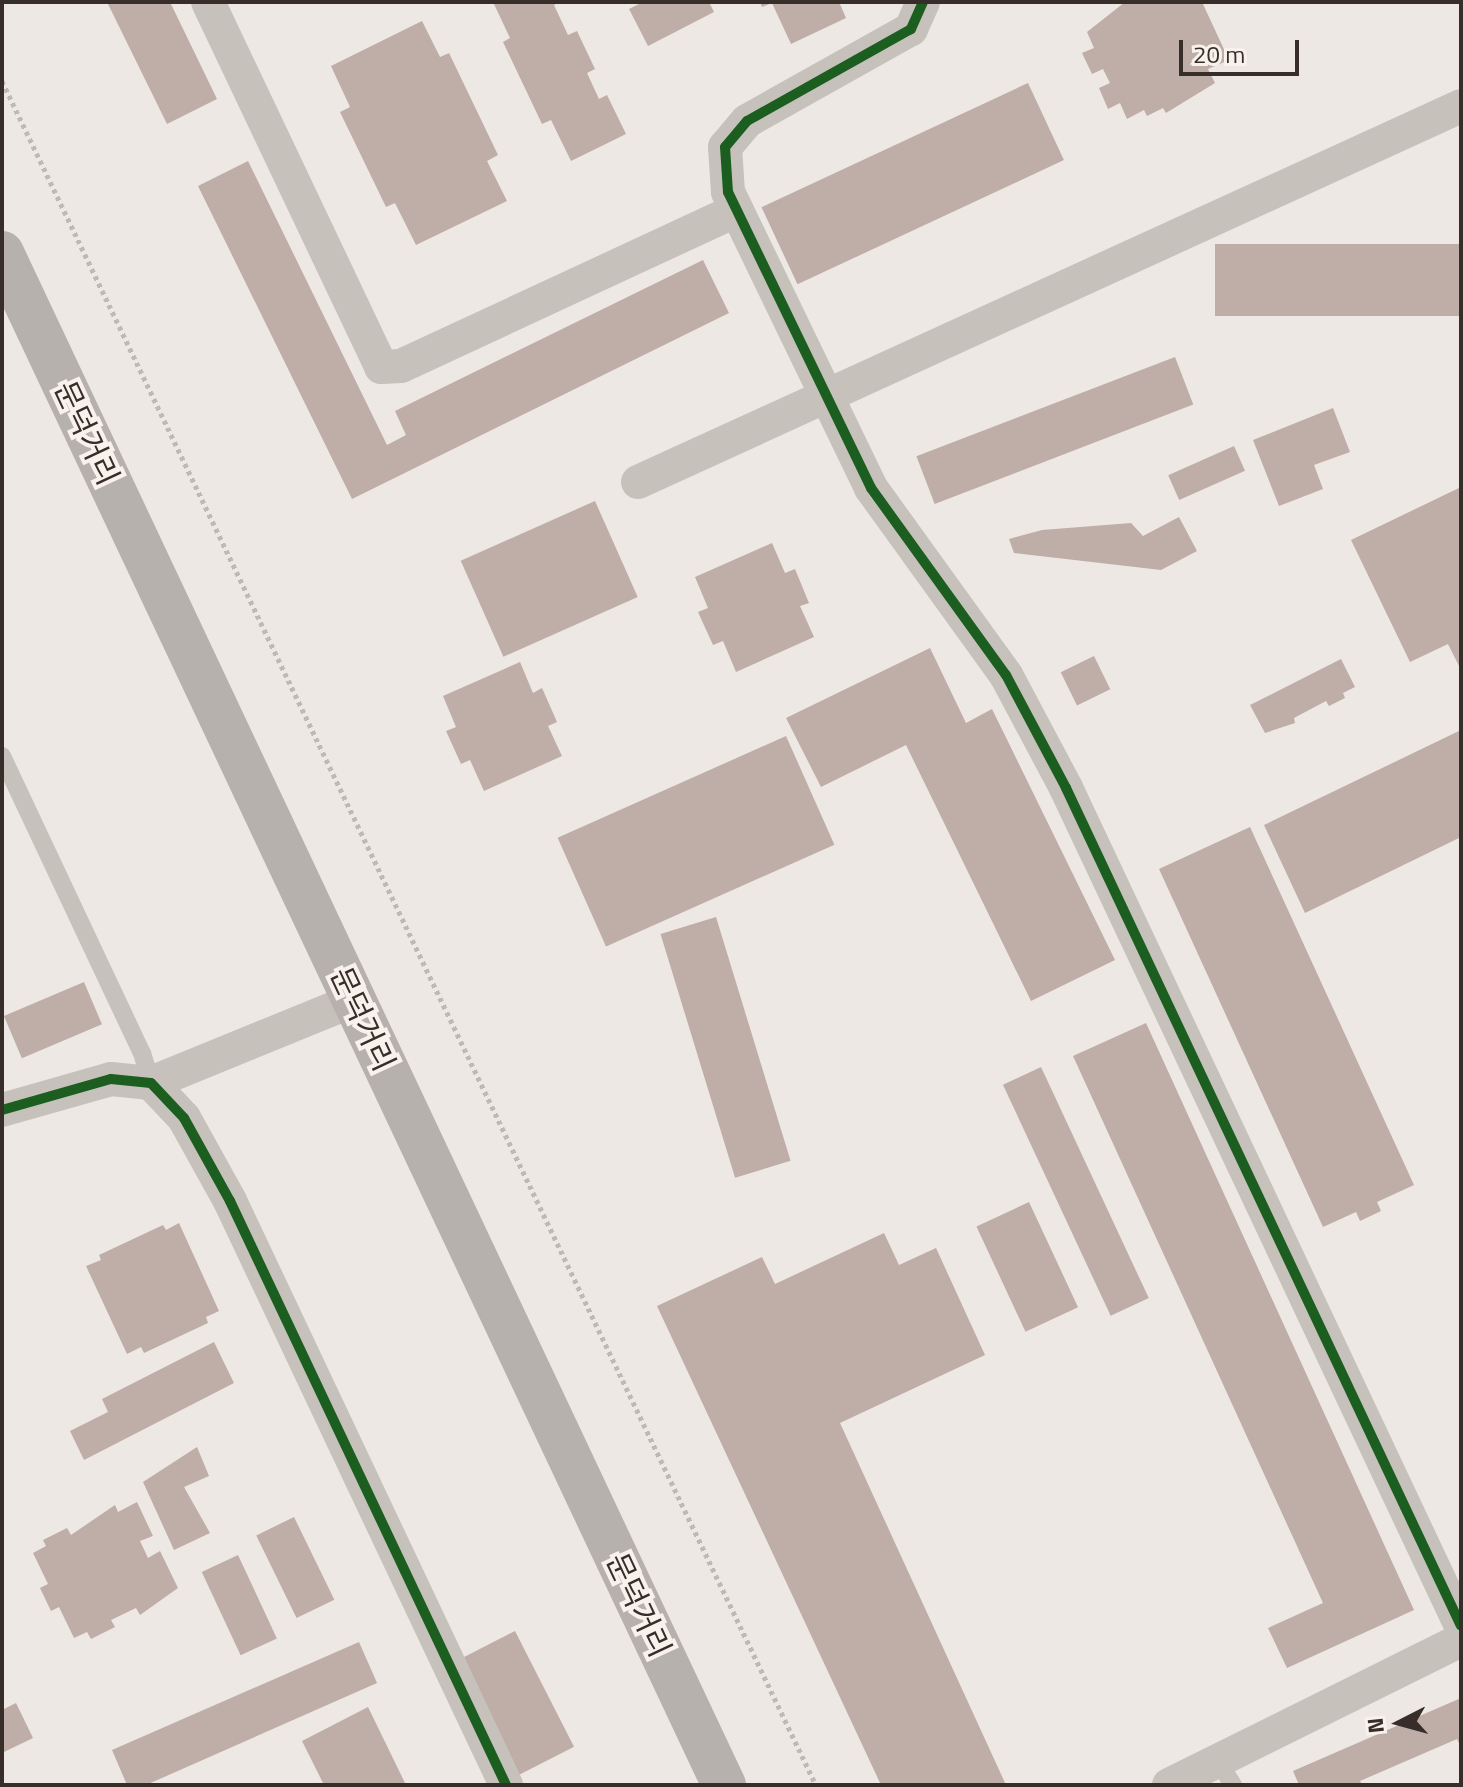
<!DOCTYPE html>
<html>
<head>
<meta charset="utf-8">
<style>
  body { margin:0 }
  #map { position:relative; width:1463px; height:1787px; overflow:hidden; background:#ede8e4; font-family:"Titillium Web","Noto Sans KR",sans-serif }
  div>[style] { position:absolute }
  .building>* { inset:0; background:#bfada7; transform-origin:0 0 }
  .path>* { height:5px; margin-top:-2.5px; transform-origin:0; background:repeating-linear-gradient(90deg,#bfb9b5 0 4px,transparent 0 8px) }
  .lane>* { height:18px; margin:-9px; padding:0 9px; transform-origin:9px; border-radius:9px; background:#c7c1bc }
  .street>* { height:34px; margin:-17px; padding:0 17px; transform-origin:17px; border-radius:17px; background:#c7c1bc }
  .secondary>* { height:44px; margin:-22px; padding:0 22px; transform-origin:22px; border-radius:22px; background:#b7b1ad }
  .cycleway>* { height:10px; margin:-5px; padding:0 5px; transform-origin:5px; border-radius:5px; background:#1b5e20 }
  span { translate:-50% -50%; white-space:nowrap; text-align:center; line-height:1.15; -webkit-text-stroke:8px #f9f2ec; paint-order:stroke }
  .street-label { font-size:30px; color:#372e2a }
  .frame { position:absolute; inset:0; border:4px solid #372e2a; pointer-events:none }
  .north { position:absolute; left:1359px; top:1683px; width:80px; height:80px; -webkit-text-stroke:6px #f9f2ec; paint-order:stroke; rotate:264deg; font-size:22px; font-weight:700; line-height:32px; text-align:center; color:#372e2a }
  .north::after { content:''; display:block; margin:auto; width:28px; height:36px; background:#372e2a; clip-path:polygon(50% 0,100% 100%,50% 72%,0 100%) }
  .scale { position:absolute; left:1179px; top:40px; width:120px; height:36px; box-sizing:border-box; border:4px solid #372e2a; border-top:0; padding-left:10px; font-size:24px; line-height:28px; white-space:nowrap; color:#372e2a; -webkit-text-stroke:6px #f9f2ec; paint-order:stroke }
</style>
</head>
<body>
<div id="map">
  <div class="building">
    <i style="clip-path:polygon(107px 2px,170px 2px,217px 99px,167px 124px)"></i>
    <i style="clip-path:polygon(493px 2px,560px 2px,554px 5px,568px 35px,577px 31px,595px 69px,587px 73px,599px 99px,607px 95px,626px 134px,571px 161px,551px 120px,542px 124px,503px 42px,510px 38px)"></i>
    <i style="clip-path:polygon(643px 2px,709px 2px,714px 12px,648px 46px,629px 9px)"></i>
    <i style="clip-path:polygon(760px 2px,839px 2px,846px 18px,791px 44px,772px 3px,762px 7px)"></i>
    <i style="clip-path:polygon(1125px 2px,1202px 2px,1229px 60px,1208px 69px,1215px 83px,1166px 113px,1163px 108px,1147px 116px,1144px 110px,1127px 119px,1120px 103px,1108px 109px,1099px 88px,1110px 83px,1103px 69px,1092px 74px,1082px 53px,1094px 48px,1087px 32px)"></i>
    <i style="clip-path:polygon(422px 21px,440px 57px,449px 53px,498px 155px,487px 161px,507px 201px,416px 245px,395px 203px,386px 207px,340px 112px,350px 107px,331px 66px)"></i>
    <i style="left:1028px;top:83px;width:85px;height:294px;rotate:65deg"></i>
    <i style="clip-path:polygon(248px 161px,387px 445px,406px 435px,395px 411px,703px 260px,729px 313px,352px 499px,198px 186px)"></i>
    <i style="left:1461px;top:244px;width:72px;height:246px;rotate:90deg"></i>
    <i style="left:1175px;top:357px;width:51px;height:277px;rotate:69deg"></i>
    <i style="clip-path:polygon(1333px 408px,1350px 452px,1314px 465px,1323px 489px,1279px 506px,1253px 440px)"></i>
    <i style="left:1234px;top:446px;width:27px;height:72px;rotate:66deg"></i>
    <i style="clip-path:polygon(1461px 487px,1461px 670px,1448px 644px,1410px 662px,1351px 540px)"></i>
    <i style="left:595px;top:501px;width:105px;height:147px;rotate:66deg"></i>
    <i style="clip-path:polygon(1179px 517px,1197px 551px,1161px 570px,1014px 553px,1009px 539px,1042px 530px,1131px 523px,1143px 536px)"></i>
    <i style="clip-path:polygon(772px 543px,785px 573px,795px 569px,809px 603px,800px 606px,814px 637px,736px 672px,723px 641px,713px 645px,698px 612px,708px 608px,695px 577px)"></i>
    <i style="clip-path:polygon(930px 648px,966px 723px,992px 709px,1115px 960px,1031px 1001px,906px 745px,821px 787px,786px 718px)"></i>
    <i style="left:1094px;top:656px;width:37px;height:37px;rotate:64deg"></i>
    <i style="clip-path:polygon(1341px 659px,1355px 687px,1343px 693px,1345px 698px,1329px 706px,1326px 701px,1294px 718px,1295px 723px,1265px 733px,1250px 705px)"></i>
    <i style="clip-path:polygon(520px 662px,533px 693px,542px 688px,557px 722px,548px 726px,562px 756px,484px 791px,470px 760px,461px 764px,446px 731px,456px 727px,443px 696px)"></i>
    <i style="clip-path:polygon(1461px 730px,1461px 837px,1305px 913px,1264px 825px)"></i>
    <i style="left:786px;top:736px;width:119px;height:250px;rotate:66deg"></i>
    <i style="clip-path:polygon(1250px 827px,1414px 1185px,1377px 1202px,1381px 1211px,1360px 1221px,1356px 1212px,1323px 1227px,1159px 869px)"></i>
    <i style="left:716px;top:917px;width:255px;height:58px;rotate:73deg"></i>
    <i style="left:84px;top:982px;width:46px;height:87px;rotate:67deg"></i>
    <i style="clip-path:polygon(1146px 1023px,1414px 1610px,1287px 1668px,1268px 1628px,1323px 1603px,1073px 1056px)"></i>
    <i style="left:1041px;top:1067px;width:255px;height:42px;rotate:65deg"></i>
    <i style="left:1029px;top:1202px;width:116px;height:58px;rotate:65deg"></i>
    <i style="clip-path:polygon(179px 1223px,219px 1311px,206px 1317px,208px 1323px,144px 1353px,141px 1347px,127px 1354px,86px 1266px,101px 1260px,99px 1255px,163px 1225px,166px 1230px)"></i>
    <i style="clip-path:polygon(884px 1233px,899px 1265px,936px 1248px,985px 1355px,840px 1423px,1006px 1785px,881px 1785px,657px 1306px,762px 1257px,775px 1284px)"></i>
    <i style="clip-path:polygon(214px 1342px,234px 1383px,84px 1460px,70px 1431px,108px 1412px,102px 1399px)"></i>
    <i style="clip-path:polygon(197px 1447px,209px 1476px,184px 1487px,210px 1533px,174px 1550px,143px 1482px)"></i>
    <i style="clip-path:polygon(137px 1502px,153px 1536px,140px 1541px,148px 1558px,160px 1551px,178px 1588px,140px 1615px,136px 1608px,111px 1620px,115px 1627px,91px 1639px,87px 1632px,74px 1638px,59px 1607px,51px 1611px,40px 1588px,48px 1584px,33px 1553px,46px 1546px,43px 1540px,67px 1528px,71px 1535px,115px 1505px,118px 1512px)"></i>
    <i style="left:294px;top:1517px;width:92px;height:42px;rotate:64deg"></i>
    <i style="left:238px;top:1555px;width:92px;height:40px;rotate:65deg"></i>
    <i style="left:515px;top:1631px;width:130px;height:62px;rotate:63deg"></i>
    <i style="clip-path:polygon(359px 1642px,377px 1683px,146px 1785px,127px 1785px,112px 1750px)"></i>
    <i style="clip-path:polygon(1461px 1698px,1461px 1747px,1457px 1739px,1360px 1781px,1362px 1785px,1299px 1785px,1293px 1771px)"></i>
    <i style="clip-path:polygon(16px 1703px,33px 1738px,2px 1753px,2px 1710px)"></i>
    <i style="clip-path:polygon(368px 1707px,406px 1785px,324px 1785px,302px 1741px)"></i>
  </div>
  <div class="path">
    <i style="left:2px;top:81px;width:1888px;rotate:64.47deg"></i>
  </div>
  <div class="lane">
    <i style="left:2px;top:756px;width:328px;rotate:64.8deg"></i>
    <i style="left:142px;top:1053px;width:31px;rotate:73deg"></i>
    <i style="left:1218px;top:1761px;width:28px;rotate:58deg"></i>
  </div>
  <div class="street">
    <i style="left:208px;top:2px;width:404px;rotate:64.6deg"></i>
    <i style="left:381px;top:367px;width:20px;rotate:-3deg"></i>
    <i style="left:401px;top:366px;width:370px;rotate:-24.9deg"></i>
    <i style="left:923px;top:2px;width:30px;rotate:114deg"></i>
    <i style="left:911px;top:29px;width:188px;rotate:150.7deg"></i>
    <i style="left:747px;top:121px;width:34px;rotate:130deg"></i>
    <i style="left:725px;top:147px;width:45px;rotate:86.2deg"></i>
    <i style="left:728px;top:192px;width:329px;rotate:64.2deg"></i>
    <i style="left:871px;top:488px;width:231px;rotate:54.2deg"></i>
    <i style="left:1006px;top:675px;width:128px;rotate:62deg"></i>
    <i style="left:1066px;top:788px;width:926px;rotate:64.76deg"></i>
    <i style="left:638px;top:482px;width:905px;rotate:-24.55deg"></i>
    <i style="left:151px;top:1083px;width:219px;rotate:-22.2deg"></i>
    <i style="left:2px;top:1110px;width:113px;rotate:-15.9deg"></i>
    <i style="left:111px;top:1079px;width:40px;rotate:5.7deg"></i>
    <i style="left:151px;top:1083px;width:48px;rotate:46.7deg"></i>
    <i style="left:184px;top:1118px;width:95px;rotate:61deg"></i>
    <i style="left:230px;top:1201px;width:646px;rotate:64.7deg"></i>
    <i style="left:1169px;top:1785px;width:326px;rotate:-26.4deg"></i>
  </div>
  <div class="secondary">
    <i style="left:2px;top:253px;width:1694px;rotate:64.77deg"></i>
  </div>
  <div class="cycleway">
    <i style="left:923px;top:2px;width:30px;rotate:114deg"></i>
    <i style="left:911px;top:29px;width:188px;rotate:150.7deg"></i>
    <i style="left:747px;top:121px;width:34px;rotate:130deg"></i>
    <i style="left:725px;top:147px;width:45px;rotate:86.2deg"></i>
    <i style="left:728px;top:192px;width:329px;rotate:64.2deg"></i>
    <i style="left:871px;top:488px;width:231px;rotate:54.2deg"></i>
    <i style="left:1006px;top:675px;width:128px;rotate:62deg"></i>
    <i style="left:1066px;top:788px;width:926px;rotate:64.76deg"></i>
    <i style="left:2px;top:1110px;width:113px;rotate:-15.9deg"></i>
    <i style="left:111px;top:1079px;width:40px;rotate:5.7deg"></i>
    <i style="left:151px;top:1083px;width:48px;rotate:46.7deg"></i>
    <i style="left:184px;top:1118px;width:95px;rotate:61deg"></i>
    <i style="left:230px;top:1201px;width:646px;rotate:64.7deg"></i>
  </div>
  <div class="street-label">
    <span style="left:87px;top:433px;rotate:65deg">문덕거리</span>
    <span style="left:363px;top:1019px;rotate:65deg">문덕거리</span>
    <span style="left:639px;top:1605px;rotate:65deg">문덕거리</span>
  </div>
  <div class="frame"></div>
  <div class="north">N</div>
  <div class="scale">20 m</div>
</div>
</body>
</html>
